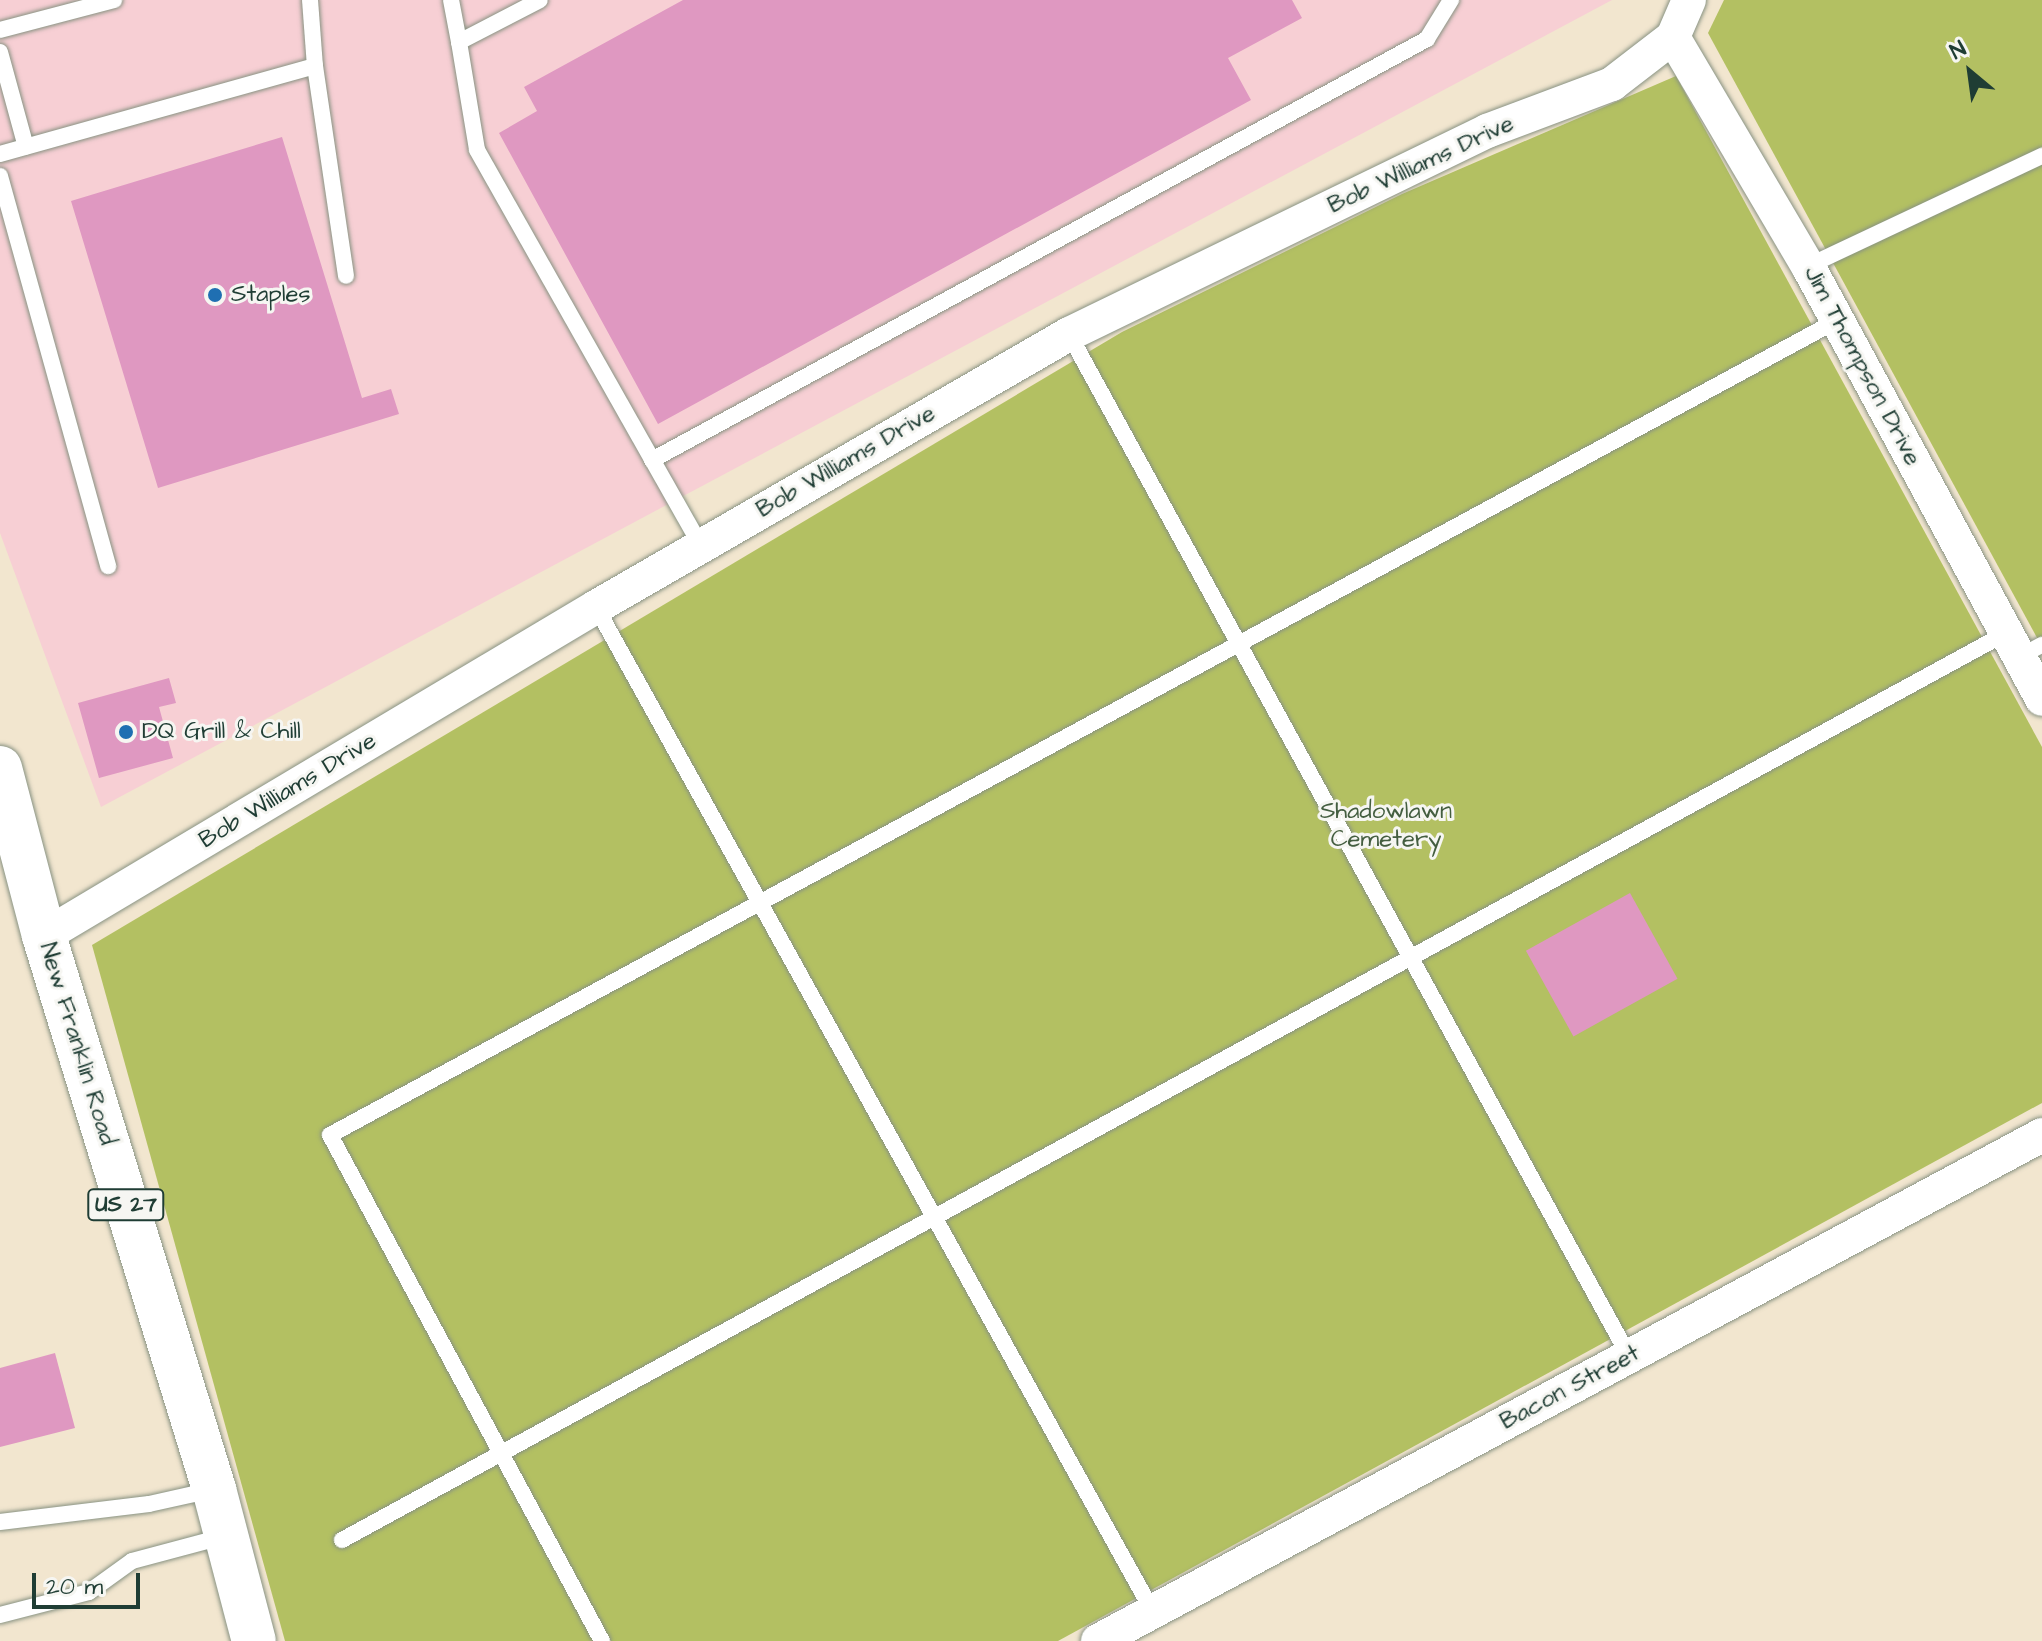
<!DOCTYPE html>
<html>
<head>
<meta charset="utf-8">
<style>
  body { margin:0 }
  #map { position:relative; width:2042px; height:1641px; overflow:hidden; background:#f2e6cf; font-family:"Architects Daughter",sans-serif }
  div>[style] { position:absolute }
  .built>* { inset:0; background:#f7cfd4 }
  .green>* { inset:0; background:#b3c062 }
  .building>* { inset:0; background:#df98c1; transform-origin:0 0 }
  .roads { filter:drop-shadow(0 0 2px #889282) drop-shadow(0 0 2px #889282) }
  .service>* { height:16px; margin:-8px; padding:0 8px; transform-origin:8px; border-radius:8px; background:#fff }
  .minor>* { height:34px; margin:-17px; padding:0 17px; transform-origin:17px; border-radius:17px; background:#fff }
  .trunk>* { height:44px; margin:-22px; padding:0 22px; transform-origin:22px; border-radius:22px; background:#fff }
  .dots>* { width:22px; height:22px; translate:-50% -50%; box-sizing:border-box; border:4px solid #f6f6f2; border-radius:50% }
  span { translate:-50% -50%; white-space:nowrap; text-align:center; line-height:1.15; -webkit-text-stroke:6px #f6f6f2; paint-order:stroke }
  .shield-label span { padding:2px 6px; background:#f6f6f2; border:2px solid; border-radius:6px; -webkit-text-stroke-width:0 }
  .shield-label { font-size:22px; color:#1f3d34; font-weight:700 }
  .street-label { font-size:24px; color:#1f3d34 }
  .poi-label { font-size:24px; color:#1f3d34 }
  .left { translate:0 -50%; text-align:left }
  .park-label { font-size:24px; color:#445e40 }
  .north { position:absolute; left:1930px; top:32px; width:80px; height:80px; -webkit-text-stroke:6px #f6f6f2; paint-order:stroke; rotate:331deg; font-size:22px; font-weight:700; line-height:32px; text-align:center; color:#1f3d34 }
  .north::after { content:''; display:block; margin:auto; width:28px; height:36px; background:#1f3d34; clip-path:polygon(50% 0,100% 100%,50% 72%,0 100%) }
  .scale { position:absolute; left:32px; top:1573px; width:108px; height:36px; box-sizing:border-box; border:4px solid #1f3d34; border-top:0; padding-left:10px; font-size:24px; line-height:28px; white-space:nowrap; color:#1f3d34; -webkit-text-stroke:6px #f6f6f2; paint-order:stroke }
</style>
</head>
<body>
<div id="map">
  <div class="built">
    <i style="clip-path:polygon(0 0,1612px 0,101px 807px,0 533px)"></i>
  </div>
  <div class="green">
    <i style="clip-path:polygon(1724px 0,2042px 0,2042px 647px,1708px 33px)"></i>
    <i style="clip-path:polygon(1676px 76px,2042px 747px,2042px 1103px,1058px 1641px,285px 1641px,92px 945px,1122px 332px,1402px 194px)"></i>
  </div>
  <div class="building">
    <i style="clip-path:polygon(683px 0,1292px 0,1302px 18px,1228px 58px,1251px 100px,658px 424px,499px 133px,537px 111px,524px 87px)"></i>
    <i style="clip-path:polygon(282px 137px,362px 398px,391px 389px,399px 414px,158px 488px,71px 201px)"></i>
    <i style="clip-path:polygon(169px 678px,176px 703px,159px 707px,173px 758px,99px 778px,78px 703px)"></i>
    <i style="left:1630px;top:893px;width:98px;height:119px;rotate:61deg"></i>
    <i style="clip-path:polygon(55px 1353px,75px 1428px,0 1447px,0 1368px)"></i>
  </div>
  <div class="roads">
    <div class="service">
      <i style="left:310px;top:0;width:66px;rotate:85.7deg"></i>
      <i style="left:451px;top:0;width:43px;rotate:79.2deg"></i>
      <i style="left:459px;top:42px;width:91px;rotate:-27.4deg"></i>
      <i style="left:0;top:30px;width:118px;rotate:-14.7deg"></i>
      <i style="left:459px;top:42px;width:109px;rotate:80.5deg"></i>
      <i style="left:477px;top:150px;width:455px;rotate:60.5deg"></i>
      <i style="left:0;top:52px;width:98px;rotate:74.7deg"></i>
      <i style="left:0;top:154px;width:327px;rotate:-15.6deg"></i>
      <i style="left:315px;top:66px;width:212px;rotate:81.6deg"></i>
      <i style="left:0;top:176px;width:405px;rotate:74.5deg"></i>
      <i style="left:1808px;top:266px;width:259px;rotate:-25.2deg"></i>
      <i style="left:1069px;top:334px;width:1165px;rotate:61.28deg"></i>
      <i style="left:652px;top:460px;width:882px;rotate:-28.51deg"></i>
      <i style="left:1427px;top:39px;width:46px;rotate:-58.4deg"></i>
      <i style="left:596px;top:607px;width:1149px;rotate:61deg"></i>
      <i style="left:2019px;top:657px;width:26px;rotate:-28deg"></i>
      <i style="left:0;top:1522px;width:150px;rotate:-6.9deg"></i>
      <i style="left:149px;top:1504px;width:65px;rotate:-12.5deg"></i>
      <i style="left:342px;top:1540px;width:1895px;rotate:-28.59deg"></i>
      <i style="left:0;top:1615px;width:92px;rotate:-14.5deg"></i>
      <i style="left:89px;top:1592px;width:53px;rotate:-35.8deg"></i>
      <i style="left:132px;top:1561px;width:96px;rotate:-15deg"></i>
      <i style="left:602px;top:1641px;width:574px;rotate:-118.26deg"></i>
      <i style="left:330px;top:1135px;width:1714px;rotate:-28.39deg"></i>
    </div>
    <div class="minor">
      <i style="left:1673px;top:37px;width:266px;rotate:59.5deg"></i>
      <i style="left:1808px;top:266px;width:492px;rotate:61.6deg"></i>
      <i style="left:44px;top:936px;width:643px;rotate:-30.8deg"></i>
      <i style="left:596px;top:607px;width:546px;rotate:-29.99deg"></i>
      <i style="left:1069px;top:334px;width:465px;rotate:-25.9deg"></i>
      <i style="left:1487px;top:131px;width:134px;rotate:-20.6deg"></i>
      <i style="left:1612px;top:84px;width:77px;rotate:-37.6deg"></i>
      <i style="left:1673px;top:37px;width:40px;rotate:-66.6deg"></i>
      <i style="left:1098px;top:1641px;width:1071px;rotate:-28.19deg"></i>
    </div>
    <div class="trunk">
      <i style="left:0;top:768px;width:174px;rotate:75.3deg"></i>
      <i style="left:44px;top:936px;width:579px;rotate:72.91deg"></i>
      <i style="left:214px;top:1489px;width:157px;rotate:75.3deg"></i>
    </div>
  </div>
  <div class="dots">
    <i style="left:215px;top:295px;background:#1f6fb2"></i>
    <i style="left:126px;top:732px;background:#1f6fb2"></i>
  </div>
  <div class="shield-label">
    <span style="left:126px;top:1205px">US 27</span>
  </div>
  <div class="street-label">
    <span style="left:1421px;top:165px;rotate:-25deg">Bob Williams Drive</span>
    <span style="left:1862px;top:366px;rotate:62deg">Jim Thompson Drive</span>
    <span style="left:846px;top:462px;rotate:-30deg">Bob Williams Drive</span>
    <span style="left:288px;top:791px;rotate:-31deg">Bob Williams Drive</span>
    <span style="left:77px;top:1044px;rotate:73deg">New Franklin Road</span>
    <span style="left:1570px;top:1388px;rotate:-28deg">Bacon Street</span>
  </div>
  <div class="poi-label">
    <span class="left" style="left:231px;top:295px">Staples</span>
    <span class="left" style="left:142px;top:732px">DQ Grill &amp; Chill</span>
  </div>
  <div class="park-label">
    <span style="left:1386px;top:826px">Shadowlawn<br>Cemetery</span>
  </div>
  <div class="north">N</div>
  <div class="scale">20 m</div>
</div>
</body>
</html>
